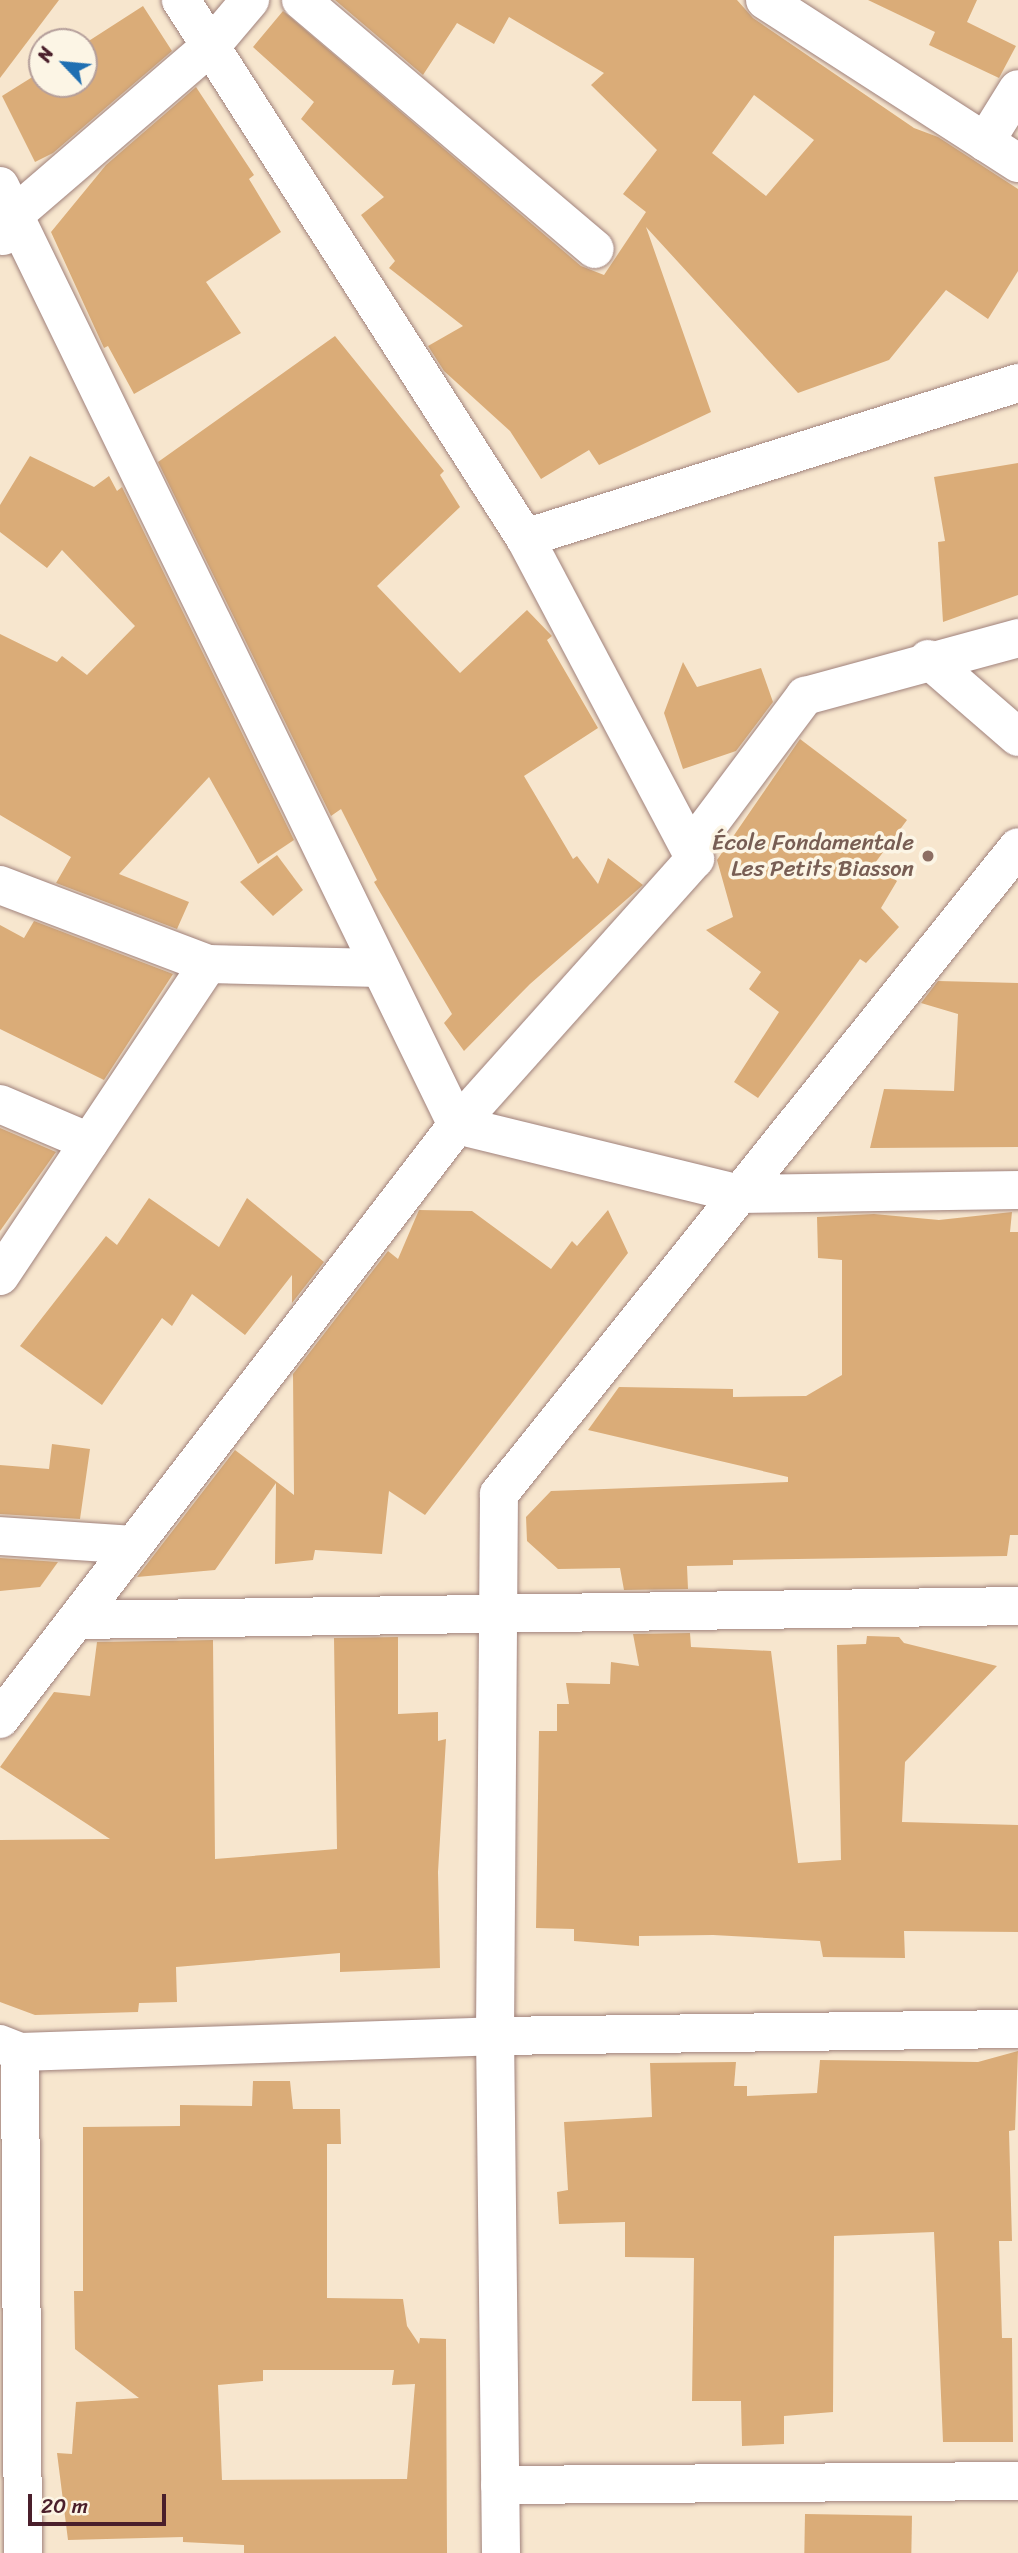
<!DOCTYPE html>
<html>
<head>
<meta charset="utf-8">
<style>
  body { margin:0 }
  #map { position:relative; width:1018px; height:2553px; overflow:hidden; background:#f7e6ce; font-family:Sriracha,sans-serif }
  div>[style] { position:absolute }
  .building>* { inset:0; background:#daac78; transform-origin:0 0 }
  .roads { filter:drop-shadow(0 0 2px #a0827c) drop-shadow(0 0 2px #a0827c) }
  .minor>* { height:38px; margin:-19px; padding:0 19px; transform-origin:19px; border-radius:19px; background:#fff }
  .dots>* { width:19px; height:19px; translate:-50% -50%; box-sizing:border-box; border:4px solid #fcf5e5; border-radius:50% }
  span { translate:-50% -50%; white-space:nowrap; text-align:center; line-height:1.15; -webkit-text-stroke:7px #fcf5e5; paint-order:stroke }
  .education-label { font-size:23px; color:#785e54 }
  .right { translate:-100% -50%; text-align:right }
  .north { position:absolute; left:28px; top:28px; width:70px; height:70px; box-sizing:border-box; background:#fcf5e5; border:2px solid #b59f9b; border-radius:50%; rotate:296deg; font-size:19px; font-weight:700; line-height:28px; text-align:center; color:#4a1f2b }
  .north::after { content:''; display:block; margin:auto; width:24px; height:32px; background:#1f6fb2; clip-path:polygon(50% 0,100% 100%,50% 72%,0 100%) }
  .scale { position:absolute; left:28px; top:2494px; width:138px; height:32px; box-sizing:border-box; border:4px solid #4a1f2b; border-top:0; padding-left:9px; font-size:21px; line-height:24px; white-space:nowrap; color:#4a1f2b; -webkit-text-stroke:5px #fcf5e5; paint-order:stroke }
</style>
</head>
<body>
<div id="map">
  <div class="building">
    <i style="clip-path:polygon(0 0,59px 0,0 78px)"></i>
    <i style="clip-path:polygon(evenodd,335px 0,737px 0,753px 18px,914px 128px,938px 137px,1018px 189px,1018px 271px,988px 319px,946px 290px,889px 360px,798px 393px,646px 227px,711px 412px,599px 465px,589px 450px,541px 479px,510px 431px,444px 371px,428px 346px,463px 326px,389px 268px,395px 261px,361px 215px,384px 197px,301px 119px,314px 102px,253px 47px,283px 11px,581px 266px,604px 275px,646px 212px,623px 194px,657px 150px,591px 85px,604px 73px,509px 17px,494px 44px,457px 23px,423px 75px,335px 0,754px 95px,814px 140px,766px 196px,712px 153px,754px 95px)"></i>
    <i style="clip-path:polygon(868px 0,977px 0,967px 22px,1016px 46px,999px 78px,929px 45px,935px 32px)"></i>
    <i style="clip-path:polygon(143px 6px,172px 51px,53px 153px,35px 162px,2px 96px,42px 71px,42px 84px,84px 84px,84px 44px)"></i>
    <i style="clip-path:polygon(196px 87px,254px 175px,249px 179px,281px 232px,206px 282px,241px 333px,134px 394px,108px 346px,104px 348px,51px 232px,106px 165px)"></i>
    <i style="clip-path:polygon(335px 336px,444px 471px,440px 475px,460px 507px,377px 586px,460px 673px,527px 610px,552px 636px,547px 640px,598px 728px,524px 776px,573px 859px,577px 856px,598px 884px,608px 858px,643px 885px,530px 984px,464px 1051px,444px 1023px,452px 1014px,374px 882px,377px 880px,341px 809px,331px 816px,158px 462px)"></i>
    <i style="clip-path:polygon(30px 456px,94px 487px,109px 476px,117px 491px,122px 487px,294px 840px,258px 864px,209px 777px,119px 874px,189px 902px,177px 929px,56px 883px,71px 857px,0 815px,0 634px,57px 662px,62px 656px,87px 675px,135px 626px,62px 550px,47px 568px,0 532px,0 505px)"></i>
    <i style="clip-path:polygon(1018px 463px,1018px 595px,943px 622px,938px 542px,945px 541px,934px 477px)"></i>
    <i style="clip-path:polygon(683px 662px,697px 687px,761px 668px,773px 702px,736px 751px,683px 769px,664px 713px)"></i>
    <i style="clip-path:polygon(800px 739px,907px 820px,875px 863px,897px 881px,881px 908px,899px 927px,866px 963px,860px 959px,758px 1098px,734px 1082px,779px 1012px,749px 989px,761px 972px,706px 930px,733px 917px,717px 860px)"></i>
    <i style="clip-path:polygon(277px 855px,303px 890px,273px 916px,240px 882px)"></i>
    <i style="clip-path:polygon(34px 921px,173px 974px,104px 1080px,0 1029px,0 925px,24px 938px)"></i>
    <i style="clip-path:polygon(938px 981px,1018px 983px,1018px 1147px,870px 1148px,884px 1089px,954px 1091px,958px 1014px,921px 1003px)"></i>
    <i style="clip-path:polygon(0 1128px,56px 1152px,0 1231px)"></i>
    <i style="clip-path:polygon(149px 1198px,219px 1247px,247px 1198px,324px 1262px,292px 1303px,292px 1275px,245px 1335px,192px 1294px,172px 1326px,162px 1318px,102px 1405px,20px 1346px,106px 1236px,117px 1245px)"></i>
    <i style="clip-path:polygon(419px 1210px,472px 1211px,551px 1269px,572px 1241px,577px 1246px,608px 1210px,628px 1253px,425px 1515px,389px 1491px,382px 1554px,315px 1550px,313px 1560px,275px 1564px,276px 1483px,215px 1570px,137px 1577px,235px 1450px,294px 1495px,293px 1374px,388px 1251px,398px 1259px)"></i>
    <i style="clip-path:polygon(1012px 1212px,1010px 1232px,1018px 1232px,1018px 1535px,1010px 1535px,1007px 1556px,733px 1560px,733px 1565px,687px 1566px,688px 1589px,624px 1590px,620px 1568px,558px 1569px,527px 1541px,526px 1517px,551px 1491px,788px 1482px,788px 1477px,588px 1430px,619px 1387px,733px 1389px,733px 1397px,806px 1396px,842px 1375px,842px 1260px,818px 1258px,817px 1217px,874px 1214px,939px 1220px)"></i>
    <i style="clip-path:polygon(52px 1444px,90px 1449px,80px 1519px,0 1514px,0 1465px,49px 1469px)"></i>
    <i style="clip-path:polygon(0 1558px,58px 1562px,40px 1587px,0 1591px)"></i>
    <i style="clip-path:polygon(690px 1633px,691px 1647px,771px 1651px,798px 1863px,841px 1860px,837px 1645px,866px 1644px,867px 1636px,899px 1637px,904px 1643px,997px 1666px,905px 1762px,902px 1822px,1018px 1825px,1018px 1932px,904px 1931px,905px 1958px,823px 1957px,820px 1941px,713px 1935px,639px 1936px,639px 1946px,574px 1941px,574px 1929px,536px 1928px,539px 1731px,557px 1731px,557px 1704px,569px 1704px,566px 1683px,610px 1684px,611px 1662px,639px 1666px,633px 1634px)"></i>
    <i style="clip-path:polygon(398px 1637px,398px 1714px,438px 1712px,438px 1741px,446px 1739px,438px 1872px,440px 1968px,340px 1972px,340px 1953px,176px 1967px,177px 2002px,139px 2003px,138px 2012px,35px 2015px,0 2002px,0 1840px,110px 1839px,0 1767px,54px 1692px,90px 1696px,97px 1642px,213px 1640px,215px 1859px,337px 1849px,334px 1638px)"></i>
    <i style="clip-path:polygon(1018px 2051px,1015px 2130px,1009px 2131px,1012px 2241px,999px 2241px,1002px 2338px,1012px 2338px,1013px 2442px,943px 2442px,934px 2232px,834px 2236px,833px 2412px,784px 2416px,784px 2444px,742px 2446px,741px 2401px,692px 2401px,694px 2258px,625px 2257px,625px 2222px,559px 2224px,557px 2192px,568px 2190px,564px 2122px,652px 2117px,650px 2063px,736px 2062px,734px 2086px,747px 2086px,747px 2096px,817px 2093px,820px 2060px,978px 2062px)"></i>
    <i style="clip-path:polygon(evenodd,253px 2081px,290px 2081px,293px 2109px,340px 2109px,341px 2144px,327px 2144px,327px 2298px,403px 2299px,407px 2326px,419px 2344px,420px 2338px,446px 2339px,447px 2553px,244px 2553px,244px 2545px,183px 2542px,183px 2537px,68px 2540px,57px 2453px,72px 2454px,76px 2402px,139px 2398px,75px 2349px,74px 2291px,83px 2291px,83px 2127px,180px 2126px,180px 2105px,252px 2106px,253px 2081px,263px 2370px,394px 2370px,392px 2385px,415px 2384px,407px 2479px,222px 2480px,218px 2385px,263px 2381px,263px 2370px)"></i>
    <i style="left:805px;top:2514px;width:107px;height:39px;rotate:1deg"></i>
  </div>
  <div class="roads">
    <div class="minor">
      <i style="left:301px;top:0;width:385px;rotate:40.3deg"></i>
      <i style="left:765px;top:0;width:301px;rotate:32.8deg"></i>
      <i style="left:985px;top:142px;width:62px;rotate:-58.1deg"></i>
      <i style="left:0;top:186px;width:1044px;rotate:64.05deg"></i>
      <i style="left:3px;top:236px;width:22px;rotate:-63deg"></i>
      <i style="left:13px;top:216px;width:262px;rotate:-40.7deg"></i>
      <i style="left:212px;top:45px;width:59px;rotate:-49.8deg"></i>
      <i style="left:525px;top:538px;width:517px;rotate:-17.45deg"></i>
      <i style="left:928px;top:659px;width:119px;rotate:40.9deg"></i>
      <i style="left:692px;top:847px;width:189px;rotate:-53.2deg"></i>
      <i style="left:805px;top:696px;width:221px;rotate:-15.2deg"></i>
      <i style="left:0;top:885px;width:222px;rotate:20.8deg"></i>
      <i style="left:208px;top:964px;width:172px;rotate:1.3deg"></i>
      <i style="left:0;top:1104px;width:97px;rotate:23.1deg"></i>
      <i style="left:457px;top:1125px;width:291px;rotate:13.7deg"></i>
      <i style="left:740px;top:1194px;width:278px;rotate:-0.8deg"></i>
      <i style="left:0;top:1276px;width:375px;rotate:-56.3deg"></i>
      <i style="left:0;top:1536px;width:134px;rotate:3.8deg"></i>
      <i style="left:77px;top:1620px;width:941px;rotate:-0.85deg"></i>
      <i style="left:0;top:1719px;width:749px;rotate:-52.43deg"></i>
      <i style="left:457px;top:1125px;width:357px;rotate:-48.2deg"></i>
      <i style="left:695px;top:859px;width:363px;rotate:-117.9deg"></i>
      <i style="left:525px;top:538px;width:639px;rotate:-122.6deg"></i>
      <i style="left:0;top:2044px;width:22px;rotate:22deg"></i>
      <i style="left:20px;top:2052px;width:475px;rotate:-1.9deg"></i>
      <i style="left:495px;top:2036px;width:523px;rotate:-0.77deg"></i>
      <i style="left:20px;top:2052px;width:501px;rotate:89.66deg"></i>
      <i style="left:500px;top:2485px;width:518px;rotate:-0.44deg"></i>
      <i style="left:501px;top:2553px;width:517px;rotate:-90.66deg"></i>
      <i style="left:495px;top:2036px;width:542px;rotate:-89.58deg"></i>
      <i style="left:499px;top:1494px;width:829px;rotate:-51.26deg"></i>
    </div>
  </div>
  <div class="dots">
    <i style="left:928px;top:856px;background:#8d6e63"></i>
  </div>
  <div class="education-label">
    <span class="right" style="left:914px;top:856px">École Fondamentale<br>Les Petits Biasson</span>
  </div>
  <div class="north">N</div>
  <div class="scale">20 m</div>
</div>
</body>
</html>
